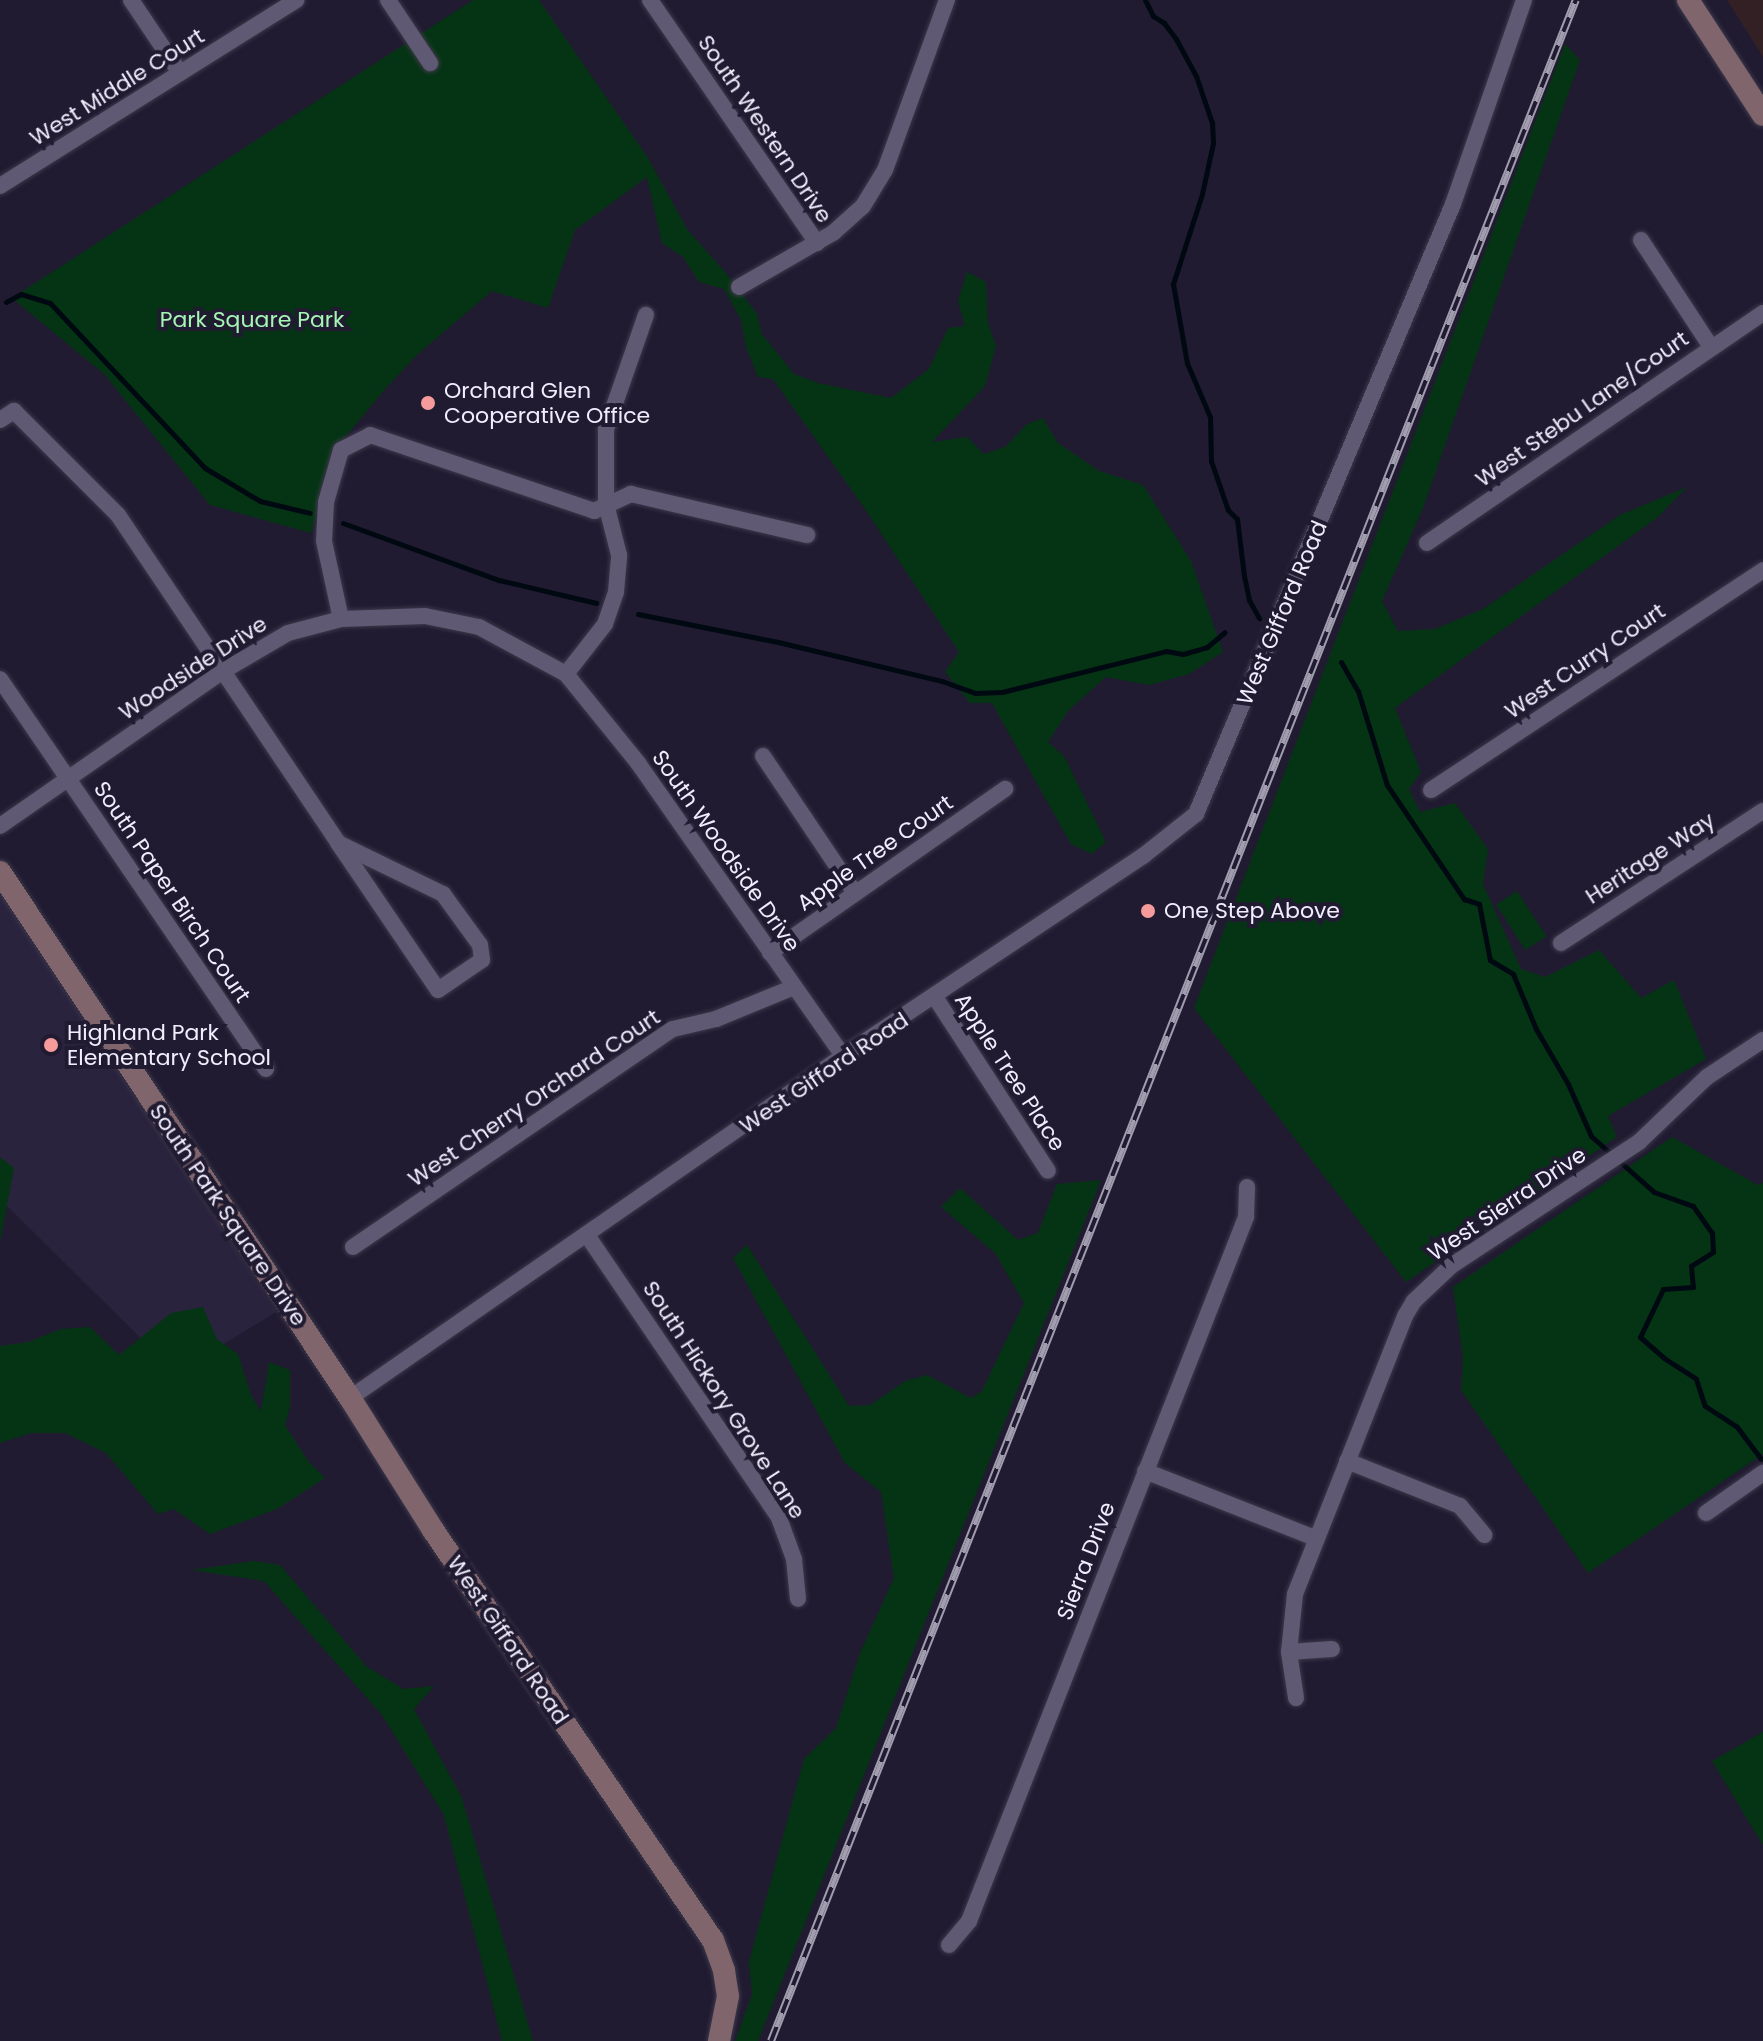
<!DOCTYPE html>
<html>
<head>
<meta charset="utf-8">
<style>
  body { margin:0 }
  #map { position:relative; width:1763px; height:2041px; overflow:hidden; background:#201b31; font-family:Poppins,sans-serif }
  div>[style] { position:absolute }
  .industrial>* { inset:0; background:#332024 }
  .built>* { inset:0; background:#2a233e }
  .green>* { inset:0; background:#053414; transform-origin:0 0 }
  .stream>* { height:5px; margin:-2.5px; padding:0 2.5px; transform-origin:2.5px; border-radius:2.5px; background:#000911 }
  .roads { filter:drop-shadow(0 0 2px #3d384a) drop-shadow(0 0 2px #3d384a) }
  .street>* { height:16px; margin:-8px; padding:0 8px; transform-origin:8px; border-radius:8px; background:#5f5973 }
  .secondary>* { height:22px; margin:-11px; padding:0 11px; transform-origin:11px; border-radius:11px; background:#80656d }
  .rail>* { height:8px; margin-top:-4px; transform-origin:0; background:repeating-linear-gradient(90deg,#201b31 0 15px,#a19daf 0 30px); box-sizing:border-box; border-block:2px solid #a19daf }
  .dots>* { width:22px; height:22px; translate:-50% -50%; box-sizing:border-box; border:4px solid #201b31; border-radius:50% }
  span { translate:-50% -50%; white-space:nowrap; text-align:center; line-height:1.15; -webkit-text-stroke:8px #201b31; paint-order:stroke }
  .street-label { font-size:22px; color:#f0edfd }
  .park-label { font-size:22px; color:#a5f5b4 }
  .poi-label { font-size:22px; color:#f0edfd }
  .left { translate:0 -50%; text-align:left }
</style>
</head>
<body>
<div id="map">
  <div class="industrial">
    <i style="clip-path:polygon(1727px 0,1763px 0,1763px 57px)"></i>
  </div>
  <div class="built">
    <i style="clip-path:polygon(0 891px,276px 1312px,176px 1373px,0 1199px)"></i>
  </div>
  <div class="green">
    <i style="clip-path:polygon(473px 0,539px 0,648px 158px,687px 229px,732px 280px,757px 314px,762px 334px,794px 374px,818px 383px,891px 398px,929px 369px,948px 328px,965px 326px,958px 301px,967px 272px,986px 282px,988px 323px,996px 346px,985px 386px,932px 442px,967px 437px,984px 454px,1005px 447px,1027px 424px,1043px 418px,1058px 443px,1099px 471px,1143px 485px,1191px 561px,1223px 652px,1189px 674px,1149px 685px,1106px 677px,1069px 710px,1048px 742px,1064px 756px,1106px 842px,1092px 854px,1071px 844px,992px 703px,970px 703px,945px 672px,959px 652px,865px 509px,773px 379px,758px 377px,746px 347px,741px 320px,724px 289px,699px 282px,683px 257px,662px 243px,647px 177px,575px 230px,548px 308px,492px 291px,418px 354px,386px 388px,342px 441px,311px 533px,210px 505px,104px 374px,12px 298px)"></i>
    <i style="clip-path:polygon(1565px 44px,1580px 60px,1423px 508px,1382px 601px,1398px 631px,1435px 629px,1483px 609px,1620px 515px,1687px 487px,1658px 517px,1395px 708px,1421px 772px,1409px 789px,1420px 812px,1455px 803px,1488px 849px,1483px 884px,1521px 969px,1545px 977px,1599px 950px,1641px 998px,1674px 980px,1706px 1059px,1608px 1116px,1617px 1137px,1406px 1282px,1194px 1008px)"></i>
    <i style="left:1517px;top:891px;width:54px;height:25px;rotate:57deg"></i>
    <i style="clip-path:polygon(1672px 1137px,1758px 1185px,1763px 1183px,1763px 1454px,1588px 1573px,1461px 1390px,1463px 1358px,1453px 1287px)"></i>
    <i style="clip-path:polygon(0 1157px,14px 1168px,0 1242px)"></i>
    <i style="clip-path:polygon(1101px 1180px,758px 2041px,735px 2041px,752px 1995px,749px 1962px,804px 1759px,836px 1728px,860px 1653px,894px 1578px,881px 1492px,845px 1463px,733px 1258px,747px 1245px,849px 1406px,870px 1405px,905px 1381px,927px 1375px,971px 1398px,982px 1391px,1024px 1303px,995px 1253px,941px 1207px,960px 1188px,1018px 1240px,1038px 1233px,1057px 1184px)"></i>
    <i style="clip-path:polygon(203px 1307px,217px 1339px,238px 1354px,251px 1395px,261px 1412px,269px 1362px,290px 1370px,290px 1407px,285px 1425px,308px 1461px,325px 1478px,277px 1509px,210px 1534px,174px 1509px,158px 1514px,106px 1453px,65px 1433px,31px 1433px,0 1443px,0 1346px,28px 1342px,61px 1329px,90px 1327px,119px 1355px,171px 1313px)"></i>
    <i style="clip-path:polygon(254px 1561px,280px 1565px,366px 1666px,403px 1689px,434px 1686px,414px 1709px,462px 1798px,533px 2041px,502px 2041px,444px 1815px,382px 1715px,264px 1581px,191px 1570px)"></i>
    <i style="clip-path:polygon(1763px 1732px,1763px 1845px,1712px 1761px)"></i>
  </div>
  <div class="stream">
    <i style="left:1145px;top:0;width:18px;rotate:63deg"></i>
    <i style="left:1153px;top:16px;width:13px;rotate:32deg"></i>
    <i style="left:1164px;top:23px;width:20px;rotate:53deg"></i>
    <i style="left:1176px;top:39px;width:42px;rotate:61.6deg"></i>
    <i style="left:1196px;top:76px;width:50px;rotate:71.2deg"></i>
    <i style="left:1212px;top:123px;width:20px;rotate:87deg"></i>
    <i style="left:1213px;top:143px;width:52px;rotate:102.2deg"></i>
    <i style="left:1202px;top:194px;width:95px;rotate:107.9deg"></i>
    <i style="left:1173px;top:284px;width:80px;rotate:80deg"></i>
    <i style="left:1187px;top:363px;width:59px;rotate:66.9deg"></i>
    <i style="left:1210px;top:417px;width:44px;rotate:88.7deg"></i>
    <i style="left:1211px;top:461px;width:52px;rotate:70.9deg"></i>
    <i style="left:1228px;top:510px;width:13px;rotate:45deg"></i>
    <i style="left:1237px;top:519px;width:57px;rotate:83deg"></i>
    <i style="left:1244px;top:576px;width:25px;rotate:78deg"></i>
    <i style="left:1249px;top:600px;width:21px;rotate:61deg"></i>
    <i style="left:6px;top:302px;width:17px;rotate:-28deg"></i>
    <i style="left:21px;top:294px;width:30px;rotate:17deg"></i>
    <i style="left:50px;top:303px;width:226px;rotate:46.8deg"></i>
    <i style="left:205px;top:468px;width:64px;rotate:31deg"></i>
    <i style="left:260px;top:501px;width:51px;rotate:13.5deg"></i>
    <i style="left:343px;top:523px;width:166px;rotate:20.1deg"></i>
    <i style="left:499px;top:580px;width:100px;rotate:13.3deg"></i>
    <i style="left:638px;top:614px;width:143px;rotate:11.3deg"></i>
    <i style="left:778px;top:642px;width:169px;rotate:13.4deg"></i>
    <i style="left:942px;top:681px;width:35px;rotate:20deg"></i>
    <i style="left:975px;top:693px;width:27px;rotate:-2deg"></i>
    <i style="left:1002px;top:692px;width:169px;rotate:-14deg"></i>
    <i style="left:1166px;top:651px;width:17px;rotate:10deg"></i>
    <i style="left:1183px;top:654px;width:25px;rotate:-16deg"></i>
    <i style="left:1207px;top:647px;width:23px;rotate:-40deg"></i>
    <i style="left:1341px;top:662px;width:34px;rotate:60deg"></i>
    <i style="left:1358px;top:691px;width:98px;rotate:72.9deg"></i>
    <i style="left:1387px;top:785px;width:138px;rotate:56deg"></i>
    <i style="left:1464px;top:899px;width:16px;rotate:18deg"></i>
    <i style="left:1479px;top:904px;width:57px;rotate:78.9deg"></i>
    <i style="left:1490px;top:960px;width:27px;rotate:31deg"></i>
    <i style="left:1513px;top:974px;width:60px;rotate:67.3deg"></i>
    <i style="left:1536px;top:1029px;width:64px;rotate:59.8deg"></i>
    <i style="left:1568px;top:1084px;width:57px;rotate:66.1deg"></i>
    <i style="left:1591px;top:1136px;width:84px;rotate:41.6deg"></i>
    <i style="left:1654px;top:1192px;width:41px;rotate:19.7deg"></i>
    <i style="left:1693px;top:1206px;width:33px;rotate:55deg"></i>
    <i style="left:1712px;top:1233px;width:19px;rotate:87deg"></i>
    <i style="left:1713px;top:1252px;width:26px;rotate:148deg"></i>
    <i style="left:1691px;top:1266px;width:21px;rotate:85deg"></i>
    <i style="left:1693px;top:1287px;width:30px;rotate:176deg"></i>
    <i style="left:1663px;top:1289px;width:53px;rotate:115.6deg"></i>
    <i style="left:1640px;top:1337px;width:32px;rotate:41deg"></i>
    <i style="left:1664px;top:1358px;width:38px;rotate:33deg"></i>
    <i style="left:1696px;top:1379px;width:28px;rotate:72deg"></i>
    <i style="left:1705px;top:1406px;width:38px;rotate:33deg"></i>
    <i style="left:1737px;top:1427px;width:40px;rotate:53deg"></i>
  </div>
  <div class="roads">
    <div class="street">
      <i style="left:131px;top:0;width:88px;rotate:56.1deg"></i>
      <i style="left:388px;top:0;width:76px;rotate:56.3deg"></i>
      <i style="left:650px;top:0;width:295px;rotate:55.5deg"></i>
      <i style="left:0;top:186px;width:350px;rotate:-32.1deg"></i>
      <i style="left:1641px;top:240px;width:128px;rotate:56.8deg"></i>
      <i style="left:739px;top:287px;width:108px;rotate:-29.9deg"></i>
      <i style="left:833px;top:233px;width:40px;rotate:-42deg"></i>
      <i style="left:863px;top:206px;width:42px;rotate:-58.6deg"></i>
      <i style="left:885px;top:170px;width:181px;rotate:-70deg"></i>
      <i style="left:0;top:420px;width:17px;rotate:-33deg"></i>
      <i style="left:14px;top:411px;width:147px;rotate:45deg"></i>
      <i style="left:118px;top:515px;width:395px;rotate:56.1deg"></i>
      <i style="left:338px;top:843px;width:117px;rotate:25.9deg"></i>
      <i style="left:443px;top:894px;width:63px;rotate:54deg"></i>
      <i style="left:480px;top:945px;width:15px;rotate:82deg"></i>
      <i style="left:482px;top:960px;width:53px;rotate:145.7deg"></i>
      <i style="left:438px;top:990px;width:178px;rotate:-124.2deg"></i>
      <i style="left:1427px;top:543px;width:407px;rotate:-34.4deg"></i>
      <i style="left:341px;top:619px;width:80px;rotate:-102.3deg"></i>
      <i style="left:324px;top:541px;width:39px;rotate:-87deg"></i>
      <i style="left:326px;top:502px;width:54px;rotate:-73.9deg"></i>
      <i style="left:341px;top:450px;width:33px;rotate:-27deg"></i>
      <i style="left:370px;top:435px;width:237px;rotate:18.7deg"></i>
      <i style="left:594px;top:511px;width:41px;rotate:-24.7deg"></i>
      <i style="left:631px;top:494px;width:181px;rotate:13.1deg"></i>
      <i style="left:566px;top:674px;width:63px;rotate:-52deg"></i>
      <i style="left:605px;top:624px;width:34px;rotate:-71deg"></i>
      <i style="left:616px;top:592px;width:37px;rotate:-85deg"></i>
      <i style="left:619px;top:555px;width:53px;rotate:-104.3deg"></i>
      <i style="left:606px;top:504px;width:75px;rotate:-90deg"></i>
      <i style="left:606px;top:429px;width:121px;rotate:-70.7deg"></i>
      <i style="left:0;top:679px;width:472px;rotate:55.7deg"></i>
      <i style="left:763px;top:756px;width:165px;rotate:56.1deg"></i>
      <i style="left:1431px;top:790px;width:398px;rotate:-33.5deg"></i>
      <i style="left:0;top:826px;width:272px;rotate:-34.8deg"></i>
      <i style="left:223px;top:671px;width:75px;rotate:-30.3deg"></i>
      <i style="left:288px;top:633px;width:55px;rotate:-14.8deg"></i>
      <i style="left:341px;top:619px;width:84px;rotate:-2deg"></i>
      <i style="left:425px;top:616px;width:55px;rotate:11.5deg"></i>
      <i style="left:479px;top:627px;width:99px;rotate:28.4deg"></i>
      <i style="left:566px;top:674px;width:114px;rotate:51deg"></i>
      <i style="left:638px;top:763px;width:358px;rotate:55deg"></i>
      <i style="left:1561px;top:943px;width:241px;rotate:-33.2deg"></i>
      <i style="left:770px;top:953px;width:287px;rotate:-34.9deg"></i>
      <i style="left:935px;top:997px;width:207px;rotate:57deg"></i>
      <i style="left:587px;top:1235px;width:342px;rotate:55.8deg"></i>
      <i style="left:779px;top:1518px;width:44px;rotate:69.9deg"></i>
      <i style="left:794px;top:1559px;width:40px;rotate:84.3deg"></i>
      <i style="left:353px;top:1247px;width:387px;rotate:-34.3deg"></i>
      <i style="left:673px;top:1029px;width:44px;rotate:-13.1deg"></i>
      <i style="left:716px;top:1019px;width:84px;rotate:-22.3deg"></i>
      <i style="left:350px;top:1398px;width:600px;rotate:-34.75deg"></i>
      <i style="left:843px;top:1056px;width:361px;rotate:-33.7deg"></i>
      <i style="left:1143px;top:856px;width:68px;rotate:-38.4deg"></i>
      <i style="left:1196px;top:814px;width:662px;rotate:-67.15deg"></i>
      <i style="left:1453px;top:204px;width:216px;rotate:-70.8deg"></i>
      <i style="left:1347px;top:1461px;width:122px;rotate:21.7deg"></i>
      <i style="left:1460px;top:1506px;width:38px;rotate:50deg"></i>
      <i style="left:1145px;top:1471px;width:183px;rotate:21.5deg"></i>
      <i style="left:1706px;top:1513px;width:70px;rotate:-35.1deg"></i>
      <i style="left:1289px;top:1652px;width:43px;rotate:-4deg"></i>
      <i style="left:1296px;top:1698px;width:47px;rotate:-98.7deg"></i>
      <i style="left:1289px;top:1652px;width:58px;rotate:-84.1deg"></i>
      <i style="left:1295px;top:1594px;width:299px;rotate:-68.4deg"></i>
      <i style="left:1405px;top:1316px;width:17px;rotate:-59deg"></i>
      <i style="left:1414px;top:1301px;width:51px;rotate:-43.4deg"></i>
      <i style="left:1451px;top:1266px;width:225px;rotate:-33.4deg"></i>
      <i style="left:1639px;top:1142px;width:94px;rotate:-43.7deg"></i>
      <i style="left:1707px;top:1077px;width:67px;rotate:-33.5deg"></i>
      <i style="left:949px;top:1945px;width:31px;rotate:-50deg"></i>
      <i style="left:969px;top:1921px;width:757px;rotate:-68.52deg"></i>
      <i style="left:1246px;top:1217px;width:30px;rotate:-88deg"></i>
    </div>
    <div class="secondary">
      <i style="left:1688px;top:0;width:137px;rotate:56.9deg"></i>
      <i style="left:0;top:872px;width:632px;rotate:56.36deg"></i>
      <i style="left:350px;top:1398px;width:156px;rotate:57.8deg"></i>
      <i style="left:433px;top:1530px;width:496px;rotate:55.7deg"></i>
      <i style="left:713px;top:1940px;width:33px;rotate:70deg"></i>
      <i style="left:724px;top:1971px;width:25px;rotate:81deg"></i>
      <i style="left:728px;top:1996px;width:46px;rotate:101.3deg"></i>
    </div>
  </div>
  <div class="rail">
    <i style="left:771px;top:2041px;width:2194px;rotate:-68.48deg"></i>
  </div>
  <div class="dots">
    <i style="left:428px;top:403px;background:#f59b9c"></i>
    <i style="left:1148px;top:911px;background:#f59b9c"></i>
    <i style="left:51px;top:1045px;background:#f59b9c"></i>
  </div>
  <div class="street-label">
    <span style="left:117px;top:87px;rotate:-32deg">West Middle Court</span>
    <span style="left:765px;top:129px;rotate:56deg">South Western Drive</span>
    <span style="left:1582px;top:409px;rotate:-35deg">West Stebu Lane/Court</span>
    <span style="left:1282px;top:613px;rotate:-67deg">West Gifford Road</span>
    <span style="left:1585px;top:661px;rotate:-34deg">West Curry Court</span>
    <span style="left:193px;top:668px;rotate:-33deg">Woodside Drive</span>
    <span style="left:726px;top:851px;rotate:55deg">South Woodside Drive</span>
    <span style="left:875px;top:853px;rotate:-35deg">Apple Tree Court</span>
    <span style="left:1650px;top:858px;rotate:-33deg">Heritage Way</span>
    <span style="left:172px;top:892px;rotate:56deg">South Paper Birch Court</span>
    <span style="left:1010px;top:1072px;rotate:57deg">Apple Tree Place</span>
    <span style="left:824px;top:1073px;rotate:-34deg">West Gifford Road</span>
    <span style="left:534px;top:1098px;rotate:-34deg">West Cherry Orchard Court</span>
    <span style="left:1507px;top:1204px;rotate:-34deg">West Sierra Drive</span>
    <span style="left:228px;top:1215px;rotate:56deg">South Park Square Drive</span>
    <span style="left:724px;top:1400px;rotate:57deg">South Hickory Grove Lane</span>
    <span style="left:1086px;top:1561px;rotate:-69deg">Sierra Drive</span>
    <span style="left:508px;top:1640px;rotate:56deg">West Gifford Road</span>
  </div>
  <div class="park-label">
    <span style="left:252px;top:320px">Park Square Park</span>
  </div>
  <div class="poi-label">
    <span class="left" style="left:444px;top:403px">Orchard Glen<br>Cooperative Office</span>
    <span class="left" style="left:1164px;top:911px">One Step Above</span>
    <span class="left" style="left:67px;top:1045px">Highland Park<br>Elementary School</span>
  </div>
</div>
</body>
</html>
